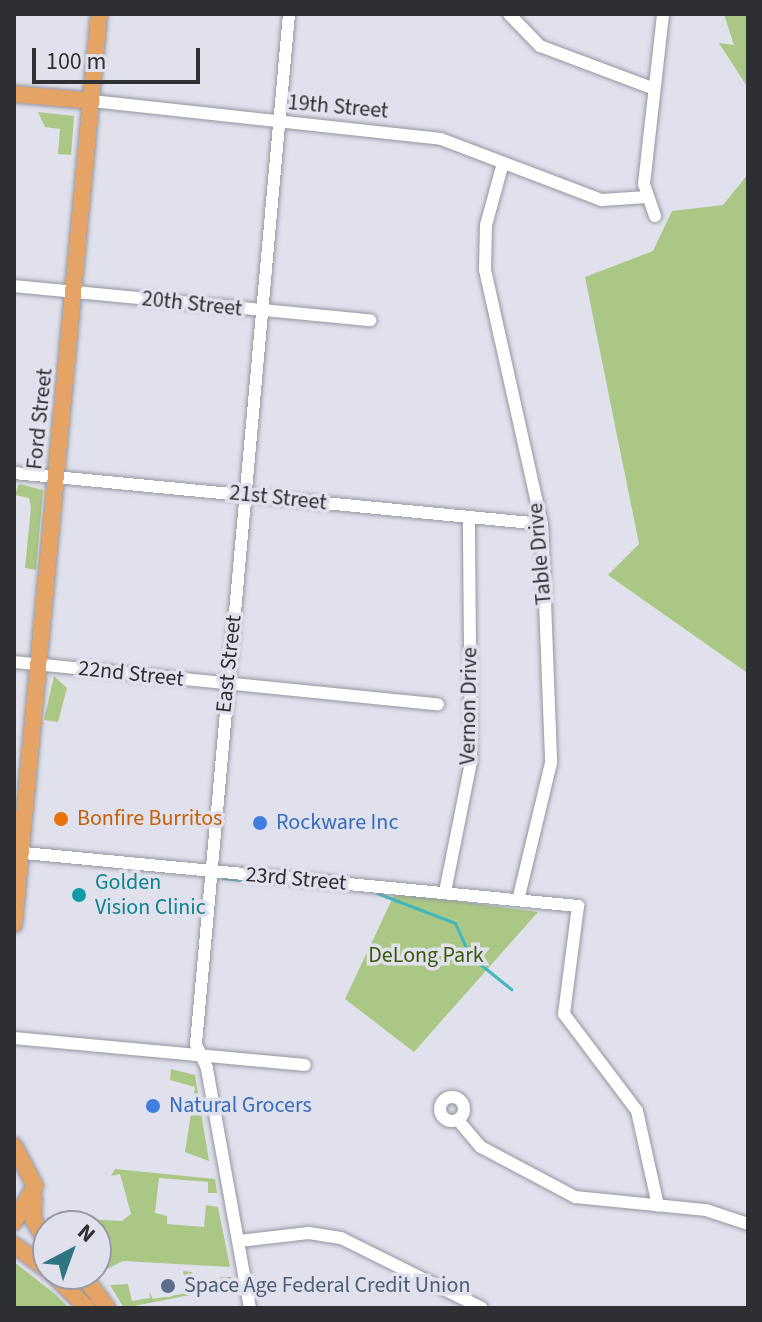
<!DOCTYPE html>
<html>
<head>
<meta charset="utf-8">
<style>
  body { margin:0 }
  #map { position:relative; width:762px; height:1322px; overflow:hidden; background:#e0e1ec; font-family:"Source Sans 3",sans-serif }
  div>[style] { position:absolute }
  .green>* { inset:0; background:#abc785 }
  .stream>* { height:3px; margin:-1.5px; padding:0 1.5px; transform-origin:1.5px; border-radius:1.5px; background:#40b7bd }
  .roads { filter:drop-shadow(0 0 2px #94969f) drop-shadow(0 0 2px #94969f) }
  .minor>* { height:12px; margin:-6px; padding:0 6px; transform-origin:6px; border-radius:6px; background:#fff }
  .minor>.ring { margin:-6px; padding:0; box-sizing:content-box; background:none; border:12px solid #fff; border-radius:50% }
  .major>* { height:16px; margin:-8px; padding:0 8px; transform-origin:8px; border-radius:8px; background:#e5a366 }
  .dots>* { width:22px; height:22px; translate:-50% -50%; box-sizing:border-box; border:4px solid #e0e1ec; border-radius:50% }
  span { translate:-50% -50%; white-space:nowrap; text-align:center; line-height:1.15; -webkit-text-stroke:7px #e0e1ec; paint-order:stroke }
  .street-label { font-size:22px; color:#2e2f33 }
  .food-label { font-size:22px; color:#c56008 }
  .left { translate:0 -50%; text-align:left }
  .shop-label { font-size:22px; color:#366cbe }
  .culture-label { font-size:22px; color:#0d838f }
  .park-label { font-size:22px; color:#3e5906 }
  .service-label { font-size:22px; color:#4e5e75 }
  .frame { position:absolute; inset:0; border:16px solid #2e2f33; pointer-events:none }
  .north { position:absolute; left:32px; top:1210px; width:80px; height:80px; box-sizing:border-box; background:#e0e1ec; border:2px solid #999aa2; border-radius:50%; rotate:41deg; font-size:22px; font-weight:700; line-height:32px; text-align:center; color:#2e2f33 }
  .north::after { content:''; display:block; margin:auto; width:28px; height:36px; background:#2e7481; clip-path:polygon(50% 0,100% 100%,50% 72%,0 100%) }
  .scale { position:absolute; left:32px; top:48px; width:168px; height:36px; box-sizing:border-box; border:4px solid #2e2f33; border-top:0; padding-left:10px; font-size:24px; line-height:28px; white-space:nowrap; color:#2e2f33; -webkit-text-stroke:6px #e0e1ec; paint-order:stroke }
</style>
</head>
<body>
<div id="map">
  <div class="green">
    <i style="clip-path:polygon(724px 14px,748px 14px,748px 88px,719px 43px,734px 45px)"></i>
    <i style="clip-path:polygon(38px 112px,74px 116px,71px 155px,58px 154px,60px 129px,45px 127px)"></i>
    <i style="clip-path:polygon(748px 174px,748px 670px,746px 672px,608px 575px,639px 544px,585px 277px,653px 251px,672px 211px,723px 205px)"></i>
    <i style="clip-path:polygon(19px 484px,43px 490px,36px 570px,25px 568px,31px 507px,29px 498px,15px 495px)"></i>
    <i style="clip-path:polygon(54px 676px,67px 688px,58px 722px,44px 720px)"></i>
    <i style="clip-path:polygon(395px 893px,538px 912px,414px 1052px,345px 999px)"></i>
    <i style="clip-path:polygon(171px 1069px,195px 1075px,209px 1161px,185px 1152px,195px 1087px,170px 1080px)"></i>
    <i style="clip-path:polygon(115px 1169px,215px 1179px,217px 1193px,208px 1193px,208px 1182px,159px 1178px,155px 1213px,167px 1216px,167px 1224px,204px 1227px,206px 1205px,218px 1207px,230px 1267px,123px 1261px,101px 1272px,96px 1226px,50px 1226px,47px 1217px,122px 1221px,131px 1214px,120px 1174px,111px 1176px)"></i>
    <i style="clip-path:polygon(14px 1262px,55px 1294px,69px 1308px,14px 1308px)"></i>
    <i style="clip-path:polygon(183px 1271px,192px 1272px,196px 1291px,221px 1286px,220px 1277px,231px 1277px,236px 1286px,124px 1308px,110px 1285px,128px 1284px,132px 1301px,150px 1298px,149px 1291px,153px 1299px,188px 1293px)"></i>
  </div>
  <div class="stream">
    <i style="left:223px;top:878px;width:52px;rotate:6.6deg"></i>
    <i style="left:307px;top:886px;width:21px;rotate:5deg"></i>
    <i style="left:377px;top:893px;width:84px;rotate:21deg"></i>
    <i style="left:455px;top:923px;width:36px;rotate:66deg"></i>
    <i style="left:470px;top:956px;width:53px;rotate:38.8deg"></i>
  </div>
  <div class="roads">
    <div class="minor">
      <i style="left:509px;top:14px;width:45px;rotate:45.9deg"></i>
      <i style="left:540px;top:46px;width:120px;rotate:20.6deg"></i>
      <i style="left:92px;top:101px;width:351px;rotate:6.2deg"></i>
      <i style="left:441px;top:139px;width:172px;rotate:20.8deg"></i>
      <i style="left:602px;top:200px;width:45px;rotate:-3.8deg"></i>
      <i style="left:503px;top:163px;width:64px;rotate:105.3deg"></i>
      <i style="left:486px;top:225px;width:45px;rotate:91.3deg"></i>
      <i style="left:485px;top:270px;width:260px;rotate:77.4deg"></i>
      <i style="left:542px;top:524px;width:239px;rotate:87.8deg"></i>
      <i style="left:551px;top:763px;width:141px;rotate:103.5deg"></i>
      <i style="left:655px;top:216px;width:34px;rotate:-109deg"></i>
      <i style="left:644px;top:184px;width:171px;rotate:-83.6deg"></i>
      <i style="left:14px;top:286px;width:358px;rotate:5.5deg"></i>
      <i style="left:14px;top:473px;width:530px;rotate:5.52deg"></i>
      <i style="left:14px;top:662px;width:426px;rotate:5.7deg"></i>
      <i style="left:14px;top:852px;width:567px;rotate:5.47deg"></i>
      <i style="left:578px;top:906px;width:109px;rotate:97.4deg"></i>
      <i style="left:564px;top:1014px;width:121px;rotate:53deg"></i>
      <i style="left:637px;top:1111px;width:97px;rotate:77.5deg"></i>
      <i style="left:445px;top:892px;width:133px;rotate:-78.7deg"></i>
      <i style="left:471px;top:762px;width:245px;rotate:-90.5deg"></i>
      <i style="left:14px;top:1038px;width:292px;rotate:5.3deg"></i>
      <i class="ring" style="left:440px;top:1097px;width:12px;height:12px"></i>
      <i style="left:458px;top:1120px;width:35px;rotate:50deg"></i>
      <i style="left:481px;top:1147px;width:106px;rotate:28deg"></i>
      <i style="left:575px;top:1197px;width:132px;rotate:5.7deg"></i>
      <i style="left:706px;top:1210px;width:44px;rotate:18.4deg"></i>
      <i style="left:239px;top:1241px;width:70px;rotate:-6.5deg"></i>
      <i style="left:309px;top:1233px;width:32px;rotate:9deg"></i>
      <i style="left:341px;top:1238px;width:157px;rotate:26.4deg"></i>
      <i style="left:250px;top:1308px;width:244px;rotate:-100.2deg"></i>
      <i style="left:207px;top:1068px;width:26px;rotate:-115deg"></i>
      <i style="left:196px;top:1044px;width:1034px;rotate:-84.84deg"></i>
    </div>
    <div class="major">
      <i style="left:14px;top:94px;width:78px;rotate:5.1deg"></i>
      <i style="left:14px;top:924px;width:914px;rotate:-84.66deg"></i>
      <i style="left:14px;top:1146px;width:45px;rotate:62.3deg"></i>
      <i style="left:35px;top:1186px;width:42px;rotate:120.3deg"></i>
      <i style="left:34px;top:1198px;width:21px;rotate:93deg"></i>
      <i style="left:33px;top:1219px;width:29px;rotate:59deg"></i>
      <i style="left:14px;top:1245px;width:42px;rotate:36.3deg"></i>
      <i style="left:53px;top:1274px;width:48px;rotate:45deg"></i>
      <i style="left:82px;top:1274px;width:42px;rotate:53.7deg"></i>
    </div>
  </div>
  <div class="dots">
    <i style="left:61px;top:819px;background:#e8710a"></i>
    <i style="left:260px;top:823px;background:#3f7fe0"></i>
    <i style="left:79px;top:895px;background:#0f9aa8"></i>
    <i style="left:153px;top:1106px;background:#3f7fe0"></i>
    <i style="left:168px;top:1286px;background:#5c6f8a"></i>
  </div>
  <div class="street-label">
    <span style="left:338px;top:107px;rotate:5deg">19th Street</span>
    <span style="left:192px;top:304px;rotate:6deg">20th Street</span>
    <span style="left:40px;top:419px;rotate:-84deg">Ford Street</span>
    <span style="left:278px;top:498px;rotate:6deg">21st Street</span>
    <span style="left:540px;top:554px;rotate:-95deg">Table Drive</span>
    <span style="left:229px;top:664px;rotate:-84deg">East Street</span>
    <span style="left:131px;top:674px;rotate:6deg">22nd Street</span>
    <span style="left:469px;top:706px;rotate:-89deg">Vernon Drive</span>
    <span style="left:296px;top:879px;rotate:5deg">23rd Street</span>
  </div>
  <div class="food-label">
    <span class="left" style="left:77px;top:819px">Bonfire Burritos</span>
  </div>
  <div class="shop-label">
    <span class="left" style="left:276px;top:823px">Rockware Inc</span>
    <span class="left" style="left:169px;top:1106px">Natural Grocers</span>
  </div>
  <div class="culture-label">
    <span class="left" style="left:95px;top:895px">Golden<br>Vision Clinic</span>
  </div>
  <div class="park-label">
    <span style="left:426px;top:956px">DeLong Park</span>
  </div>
  <div class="service-label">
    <span class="left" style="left:184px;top:1286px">Space Age Federal Credit Union</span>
  </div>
  <div class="frame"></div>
  <div class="north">N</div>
  <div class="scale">100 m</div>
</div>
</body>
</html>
